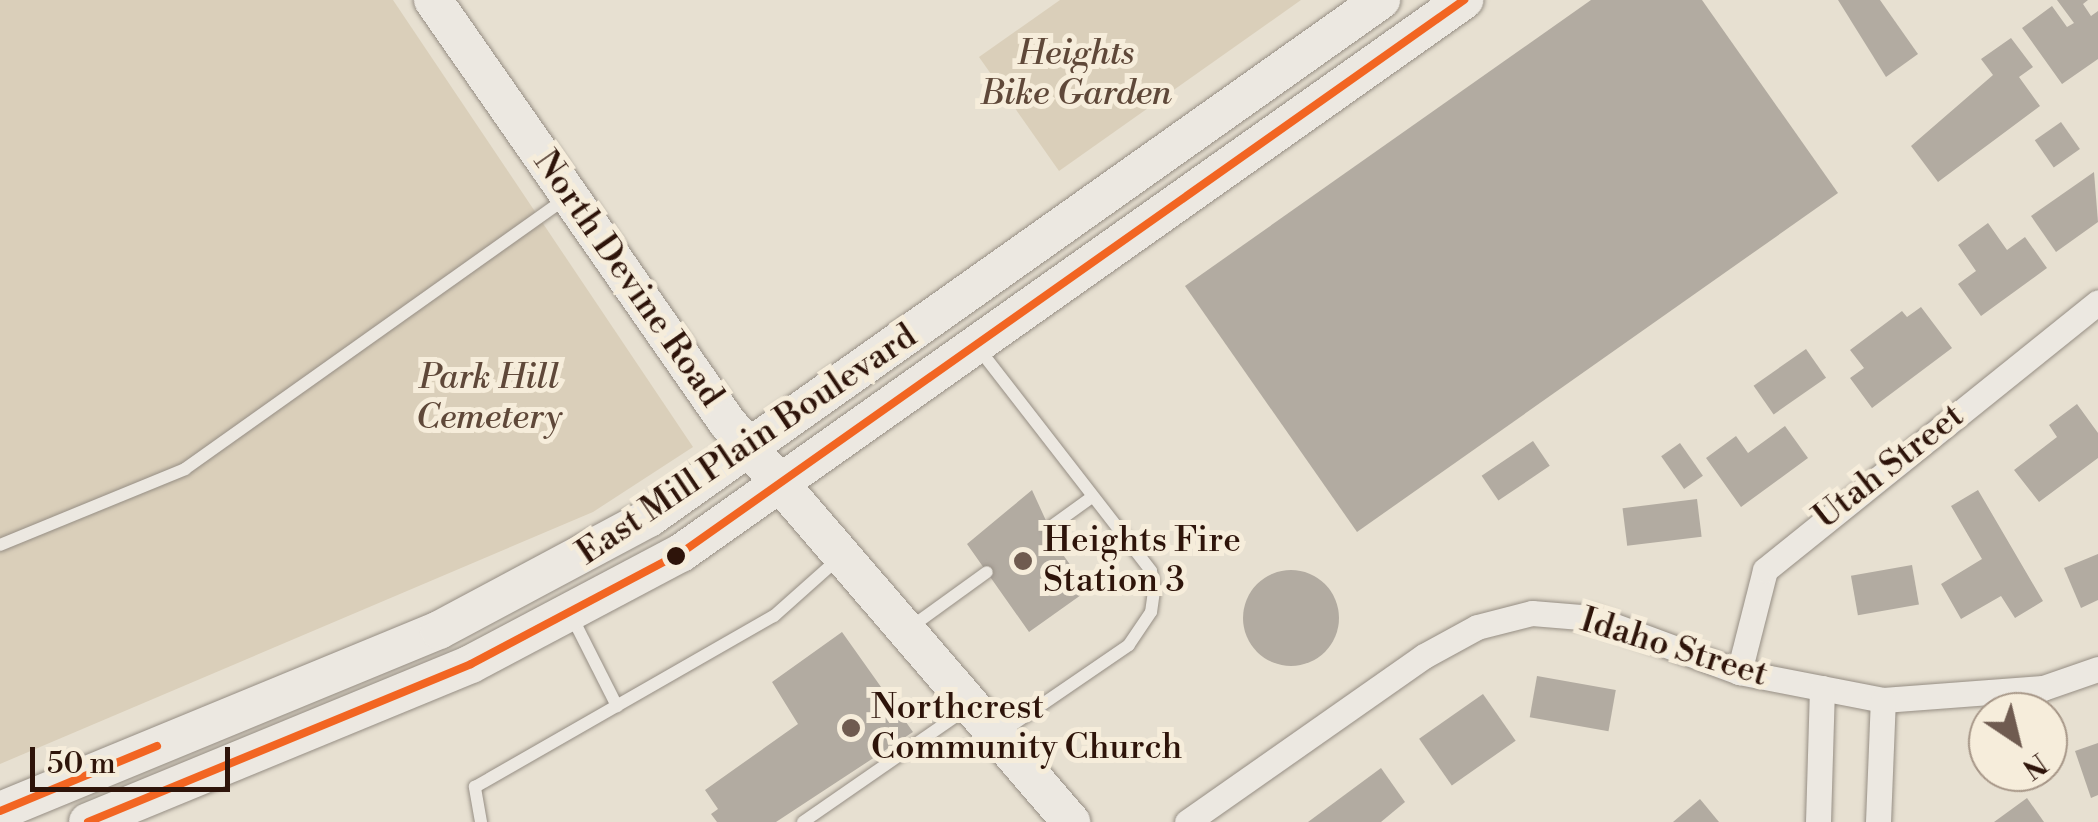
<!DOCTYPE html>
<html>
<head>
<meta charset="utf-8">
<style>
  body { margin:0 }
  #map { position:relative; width:2098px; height:822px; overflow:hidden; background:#e7e0d1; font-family:"Libre Bodoni",serif }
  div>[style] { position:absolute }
  .green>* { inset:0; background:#dacfba }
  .building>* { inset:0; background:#b2aba1; transform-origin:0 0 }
  .round { border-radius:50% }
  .roads { filter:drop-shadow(0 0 2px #968e84) drop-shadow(0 0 2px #968e84) }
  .lane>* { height:12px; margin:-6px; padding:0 6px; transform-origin:6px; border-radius:6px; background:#ece8e1 }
  .street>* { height:25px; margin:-12.5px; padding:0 12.5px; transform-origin:12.5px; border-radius:12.5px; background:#ece8e1 }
  .secondary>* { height:38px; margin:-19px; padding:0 19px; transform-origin:19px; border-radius:19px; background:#ece8e1 }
  .bus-1>* { height:8px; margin:-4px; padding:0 4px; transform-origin:4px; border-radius:4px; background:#f26522 }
  .dots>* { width:28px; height:28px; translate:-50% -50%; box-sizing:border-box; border:5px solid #f6eddb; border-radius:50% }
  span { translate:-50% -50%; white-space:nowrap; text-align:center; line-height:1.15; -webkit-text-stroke:10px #f6eddb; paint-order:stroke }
  .park-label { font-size:35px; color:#5f4839; font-style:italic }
  .street-label { font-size:35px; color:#2e140a }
  .poi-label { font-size:35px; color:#2e140a }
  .left { translate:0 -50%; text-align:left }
  .north { position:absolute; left:1968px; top:692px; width:100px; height:100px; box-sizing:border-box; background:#f6eddb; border:2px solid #a69687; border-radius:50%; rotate:145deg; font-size:28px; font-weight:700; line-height:40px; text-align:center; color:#2e140a }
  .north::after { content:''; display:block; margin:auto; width:35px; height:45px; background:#6f5b50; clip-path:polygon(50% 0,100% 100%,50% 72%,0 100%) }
  .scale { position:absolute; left:30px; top:747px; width:200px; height:45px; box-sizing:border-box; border:5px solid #2e140a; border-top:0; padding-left:12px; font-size:30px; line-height:35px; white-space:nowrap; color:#2e140a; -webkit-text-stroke:8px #f6eddb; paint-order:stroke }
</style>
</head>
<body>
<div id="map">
  <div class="green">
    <i style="clip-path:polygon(0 0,393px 0,693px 447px,593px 512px,0 764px)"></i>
    <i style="clip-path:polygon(1060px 0,1301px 0,1059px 171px,979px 57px)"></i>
  </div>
  <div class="building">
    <i style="clip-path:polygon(1591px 0,1702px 0,1838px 193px,1357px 532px,1185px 286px)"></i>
    <i style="clip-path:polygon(1838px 0,1880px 0,1918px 54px,1886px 77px)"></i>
    <i style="clip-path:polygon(2057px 0,2088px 0,2083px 4px,2091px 16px,2098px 11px,2098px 59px,2062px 84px,2022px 28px,2052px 6px,2067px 27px,2074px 23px)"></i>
    <i style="clip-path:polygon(2011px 38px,2033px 67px,2019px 77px,2040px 106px,1938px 182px,1911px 146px,1993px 75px,1981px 59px)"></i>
    <i style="left:2061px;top:122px;width:33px;height:32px;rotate:55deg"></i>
    <i style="clip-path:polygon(2094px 172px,2098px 222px,2056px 252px,2031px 216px)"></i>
    <i style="clip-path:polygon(1988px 223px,2007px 250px,2025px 237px,2047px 268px,1981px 316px,1958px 284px,1976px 271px,1958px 245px)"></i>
    <i style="clip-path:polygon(1921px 307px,1952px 348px,1872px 408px,1850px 378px,1864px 368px,1850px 350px,1902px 311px,1907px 317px)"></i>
    <i style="left:1806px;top:349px;width:35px;height:64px;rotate:55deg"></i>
    <i style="clip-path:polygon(2077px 404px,2098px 433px,2098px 458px,2039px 502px,2014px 470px,2057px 437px,2049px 425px)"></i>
    <i style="clip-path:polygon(1785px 426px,1808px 458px,1741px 507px,1706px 458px,1736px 436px,1748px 453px)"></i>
    <i style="left:1533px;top:441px;width:30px;height:62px;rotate:56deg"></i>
    <i style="left:1680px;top:443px;width:40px;height:23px;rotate:55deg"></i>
    <i style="clip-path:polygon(1032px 490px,1059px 549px,1088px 590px,1029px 632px,967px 544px)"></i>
    <i style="clip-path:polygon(1978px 490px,2043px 601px,2015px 618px,2001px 596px,1961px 619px,1941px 584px,1982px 559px,1951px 506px)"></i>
    <i style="left:1697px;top:499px;width:38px;height:75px;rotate:83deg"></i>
    <i style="clip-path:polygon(2098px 554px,2098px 600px,2081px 608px,2064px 568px)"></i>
    <i style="left:1912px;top:565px;width:40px;height:62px;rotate:80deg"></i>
    <i class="round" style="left:1243px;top:570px;width:96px;height:96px"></i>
    <i style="clip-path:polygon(842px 632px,913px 732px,776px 822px,717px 822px,711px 814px,718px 809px,705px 790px,798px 724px,772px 682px)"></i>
    <i style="left:1537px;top:676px;width:80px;height:42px;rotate:10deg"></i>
    <i style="left:1483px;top:694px;width:57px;height:78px;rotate:55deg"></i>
    <i style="clip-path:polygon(2098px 743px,2098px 795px,2091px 798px,2075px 751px)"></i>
    <i style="clip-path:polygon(1381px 768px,1405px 802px,1381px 822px,1308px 822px)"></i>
    <i style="clip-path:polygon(2027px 798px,2044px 822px,1994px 822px)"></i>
    <i style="clip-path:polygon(1700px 799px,1719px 822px,1673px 822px)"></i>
  </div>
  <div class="roads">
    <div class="lane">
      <i style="left:979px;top:349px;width:281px;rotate:52.2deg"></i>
      <i style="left:1151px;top:571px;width:20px;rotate:81deg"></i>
      <i style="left:1154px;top:591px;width:21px;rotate:98deg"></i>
      <i style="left:1151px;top:612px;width:40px;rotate:124deg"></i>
      <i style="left:1129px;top:645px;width:158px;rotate:145.6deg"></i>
      <i style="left:1049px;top:528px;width:53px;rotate:-35.8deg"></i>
      <i style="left:0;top:545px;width:200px;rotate:-22.3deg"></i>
      <i style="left:185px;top:469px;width:468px;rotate:-35.4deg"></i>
      <i style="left:572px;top:617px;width:100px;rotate:63.2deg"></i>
      <i style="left:908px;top:629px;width:97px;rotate:-35.8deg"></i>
      <i style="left:481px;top:822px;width:36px;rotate:-100deg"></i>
      <i style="left:475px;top:787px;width:344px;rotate:-29.8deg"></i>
      <i style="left:774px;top:616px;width:87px;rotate:-41.7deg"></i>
      <i style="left:803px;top:822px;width:202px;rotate:-34.7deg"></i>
    </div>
    <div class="street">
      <i style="left:1739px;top:672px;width:105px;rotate:-75.7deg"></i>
      <i style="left:1765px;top:570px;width:427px;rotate:-38.8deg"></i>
      <i style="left:1187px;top:822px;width:289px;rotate:-35deg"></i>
      <i style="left:1424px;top:656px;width:60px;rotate:-28.7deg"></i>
      <i style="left:1477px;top:627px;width:57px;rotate:-14.3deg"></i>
      <i style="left:1532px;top:613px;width:61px;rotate:4.7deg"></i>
      <i style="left:1593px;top:618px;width:156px;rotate:20.3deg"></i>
      <i style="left:1739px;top:672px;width:147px;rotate:11deg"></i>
      <i style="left:1883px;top:700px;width:160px;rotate:-4.3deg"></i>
      <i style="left:2043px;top:688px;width:58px;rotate:-19.1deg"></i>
      <i style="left:1818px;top:822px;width:134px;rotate:-88.3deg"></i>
      <i style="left:1878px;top:822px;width:122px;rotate:-87.7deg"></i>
    </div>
    <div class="secondary">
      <i style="left:433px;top:0;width:514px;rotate:55.14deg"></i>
      <i style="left:727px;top:422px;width:528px;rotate:49.3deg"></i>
      <i style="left:0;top:811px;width:475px;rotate:-22.4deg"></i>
      <i style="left:439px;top:630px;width:238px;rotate:-28.1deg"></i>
      <i style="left:649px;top:518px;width:897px;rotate:-35.29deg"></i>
      <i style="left:88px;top:822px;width:414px;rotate:-22.4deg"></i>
      <i style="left:471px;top:664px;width:238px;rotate:-27.9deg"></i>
      <i style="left:681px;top:553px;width:959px;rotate:-35.23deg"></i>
    </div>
  </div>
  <div class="bus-1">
    <i style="left:0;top:811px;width:170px;rotate:-22.5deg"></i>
    <i style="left:88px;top:822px;width:414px;rotate:-22.4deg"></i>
    <i style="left:471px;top:664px;width:238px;rotate:-27.9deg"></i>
    <i style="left:681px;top:553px;width:959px;rotate:-35.23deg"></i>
  </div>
  <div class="dots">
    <i style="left:676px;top:556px;background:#2e140a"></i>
    <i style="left:1023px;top:561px;background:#6f5b50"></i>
    <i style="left:851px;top:728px;background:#6f5b50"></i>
  </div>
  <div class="park-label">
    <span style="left:1076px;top:74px">Heights<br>Bike Garden</span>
    <span style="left:489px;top:398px">Park Hill<br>Cemetery</span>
  </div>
  <div class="street-label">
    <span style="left:628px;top:279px;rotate:55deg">North Devine Road</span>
    <span style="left:747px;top:445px;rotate:-34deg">East Mill Plain Boulevard</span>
    <span style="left:1889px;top:467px;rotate:-38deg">Utah Street</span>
    <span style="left:1674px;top:648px;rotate:17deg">Idaho Street</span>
  </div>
  <div class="poi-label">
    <span class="left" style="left:1043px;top:561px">Heights Fire<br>Station 3</span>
    <span class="left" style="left:871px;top:728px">Northcrest<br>Community Church</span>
  </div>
  <div class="north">N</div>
  <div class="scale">50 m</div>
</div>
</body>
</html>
